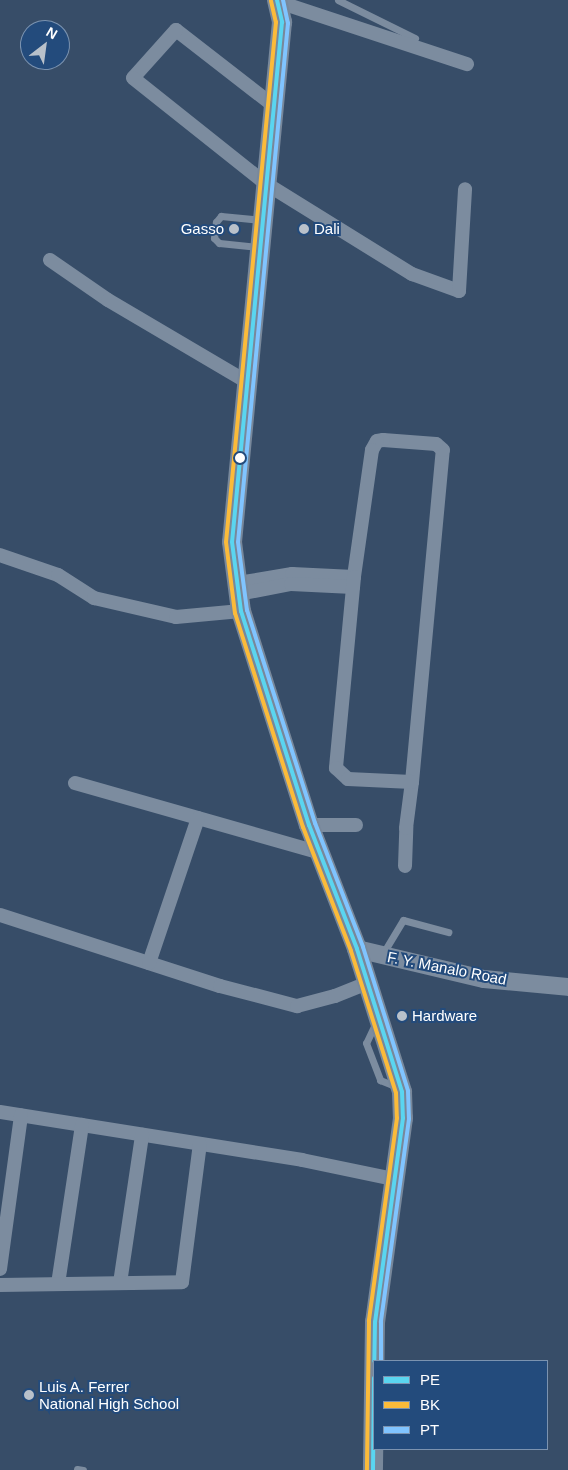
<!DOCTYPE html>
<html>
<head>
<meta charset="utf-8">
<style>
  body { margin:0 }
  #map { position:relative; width:568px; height:1470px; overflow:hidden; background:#374d68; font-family:Helvetica,sans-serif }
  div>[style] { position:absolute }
  .service>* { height:7px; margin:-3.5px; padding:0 3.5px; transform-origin:3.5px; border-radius:3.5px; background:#7c8c9f }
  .minor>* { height:14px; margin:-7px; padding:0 7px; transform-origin:7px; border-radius:7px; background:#7c8c9f }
  .tertiary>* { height:18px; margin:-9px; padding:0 9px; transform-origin:9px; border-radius:9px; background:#7c8c9f }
  .secondary>* { height:20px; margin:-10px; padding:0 10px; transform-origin:10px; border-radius:10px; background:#78889b }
  .bus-1>* { height:4px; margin:-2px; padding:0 2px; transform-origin:2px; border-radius:2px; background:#5ad5f0 }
  .bus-2>* { height:4px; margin:-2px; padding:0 2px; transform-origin:2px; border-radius:2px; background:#fbbb3a }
  .bus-3>* { height:4px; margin:-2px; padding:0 2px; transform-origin:2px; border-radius:2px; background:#80c4ff }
  .dots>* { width:14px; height:14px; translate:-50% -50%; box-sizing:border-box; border:2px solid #234b7c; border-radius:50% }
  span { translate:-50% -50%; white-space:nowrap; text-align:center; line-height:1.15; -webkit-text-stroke:4px #234b7c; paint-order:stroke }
  .poi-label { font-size:15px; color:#fff }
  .right { translate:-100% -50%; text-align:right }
  .left { translate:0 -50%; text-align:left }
  .street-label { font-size:15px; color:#fff }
  .legend { position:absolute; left:373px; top:1360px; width:175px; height:90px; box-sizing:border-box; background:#234b7c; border:1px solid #7b93b0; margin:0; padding:6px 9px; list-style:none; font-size:15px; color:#fff }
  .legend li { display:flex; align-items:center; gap:10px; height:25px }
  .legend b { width:25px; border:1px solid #7b93b0 }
  .north { position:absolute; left:20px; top:20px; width:50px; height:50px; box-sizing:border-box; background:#234b7c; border:1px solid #7b93b0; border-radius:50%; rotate:30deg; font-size:14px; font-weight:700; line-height:20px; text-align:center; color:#fff }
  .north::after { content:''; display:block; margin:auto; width:18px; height:22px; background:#b9c1ca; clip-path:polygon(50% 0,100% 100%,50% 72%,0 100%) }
</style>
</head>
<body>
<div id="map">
  <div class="service">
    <i style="left:338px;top:0;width:86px;rotate:26.3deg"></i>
    <i style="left:258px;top:247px;width:39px;rotate:-174deg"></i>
    <i style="left:219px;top:243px;width:7px;rotate:-135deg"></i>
    <i style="left:214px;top:238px;width:16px;rotate:-83deg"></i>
    <i style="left:216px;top:222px;width:8px;rotate:-50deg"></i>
    <i style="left:221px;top:216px;width:41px;rotate:5.6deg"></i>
    <i style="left:382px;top:955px;width:41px;rotate:-59deg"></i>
    <i style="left:403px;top:920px;width:47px;rotate:14.9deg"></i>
    <i style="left:376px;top:1022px;width:23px;rotate:115deg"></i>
    <i style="left:366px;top:1043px;width:40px;rotate:69deg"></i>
    <i style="left:380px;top:1080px;width:18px;rotate:22deg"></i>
    <i style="left:77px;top:1469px;width:6px;rotate:9deg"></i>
  </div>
  <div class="minor">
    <i style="left:279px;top:2px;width:198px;rotate:18.3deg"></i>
    <i style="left:274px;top:106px;width:124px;rotate:-142.2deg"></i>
    <i style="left:176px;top:30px;width:64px;rotate:131.9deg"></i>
    <i style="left:133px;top:78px;width:169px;rotate:38.5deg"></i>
    <i style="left:265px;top:183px;width:173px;rotate:31.8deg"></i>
    <i style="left:412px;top:274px;width:50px;rotate:19.9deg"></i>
    <i style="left:459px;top:291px;width:102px;rotate:-86.6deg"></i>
    <i style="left:50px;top:260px;width:70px;rotate:34.6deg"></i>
    <i style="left:108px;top:300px;width:161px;rotate:30.5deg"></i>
    <i style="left:0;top:555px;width:61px;rotate:19deg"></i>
    <i style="left:58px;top:575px;width:43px;rotate:32.6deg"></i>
    <i style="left:94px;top:598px;width:84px;rotate:13deg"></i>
    <i style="left:176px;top:617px;width:65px;rotate:-5.3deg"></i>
    <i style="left:238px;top:583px;width:55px;rotate:-9.5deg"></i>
    <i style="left:292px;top:574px;width:62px;rotate:2.8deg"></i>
    <i style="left:239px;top:594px;width:53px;rotate:-10.9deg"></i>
    <i style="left:291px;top:584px;width:62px;rotate:2.8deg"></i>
    <i style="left:75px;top:783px;width:255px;rotate:15.9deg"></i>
    <i style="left:309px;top:825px;width:47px"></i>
    <i style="left:405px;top:866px;width:38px;rotate:-88deg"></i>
    <i style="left:406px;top:828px;width:46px;rotate:-82.6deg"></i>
    <i style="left:412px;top:782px;width:333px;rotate:-84.7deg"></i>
    <i style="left:443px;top:450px;width:9px;rotate:-139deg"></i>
    <i style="left:436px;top:444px;width:53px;rotate:-175.7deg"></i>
    <i style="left:383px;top:440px;width:6px;rotate:171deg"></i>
    <i style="left:377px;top:441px;width:10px;rotate:119deg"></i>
    <i style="left:372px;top:450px;width:128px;rotate:98.1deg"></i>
    <i style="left:354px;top:577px;width:192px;rotate:95.4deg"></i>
    <i style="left:336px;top:768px;width:16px;rotate:43deg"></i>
    <i style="left:348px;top:779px;width:64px;rotate:2.7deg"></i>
    <i style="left:0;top:915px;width:231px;rotate:17.9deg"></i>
    <i style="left:220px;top:986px;width:80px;rotate:14.6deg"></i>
    <i style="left:297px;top:1006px;width:39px;rotate:-15deg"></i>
    <i style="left:335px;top:996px;width:35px;rotate:-22deg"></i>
    <i style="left:149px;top:963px;width:153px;rotate:-71.3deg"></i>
    <i style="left:0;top:1112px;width:306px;rotate:9deg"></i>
    <i style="left:302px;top:1160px;width:94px;rotate:11.7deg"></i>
    <i style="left:0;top:1269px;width:155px;rotate:-82.2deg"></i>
    <i style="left:120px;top:1283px;width:150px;rotate:-81.5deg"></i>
    <i style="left:58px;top:1284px;width:161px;rotate:-81.4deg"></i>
    <i style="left:0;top:1285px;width:182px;rotate:-0.9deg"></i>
    <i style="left:182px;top:1282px;width:139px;rotate:-82.6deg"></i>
  </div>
  <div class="tertiary">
    <i style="left:357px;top:949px;width:130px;rotate:13.3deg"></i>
    <i style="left:484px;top:979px;width:84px;rotate:5.4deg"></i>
  </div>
  <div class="secondary">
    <i style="left:277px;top:0;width:23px;rotate:77deg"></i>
    <i style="left:282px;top:22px;width:522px;rotate:95.49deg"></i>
    <i style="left:232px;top:542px;width:70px;rotate:82.6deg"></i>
    <i style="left:241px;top:611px;width:225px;rotate:72.4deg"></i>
    <i style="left:309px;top:825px;width:133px;rotate:68.8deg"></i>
    <i style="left:357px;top:949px;width:150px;rotate:72.5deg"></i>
    <i style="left:402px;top:1092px;width:26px;rotate:88deg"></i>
    <i style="left:403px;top:1118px;width:206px;rotate:97.8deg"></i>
    <i style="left:375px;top:1322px;width:148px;rotate:90.8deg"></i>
  </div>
  <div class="bus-1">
    <i style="left:277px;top:0;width:23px;rotate:77deg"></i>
    <i style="left:282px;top:22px;width:522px;rotate:95.49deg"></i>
    <i style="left:232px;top:542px;width:70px;rotate:82.6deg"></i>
    <i style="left:241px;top:611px;width:225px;rotate:72.4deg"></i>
    <i style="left:309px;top:825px;width:133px;rotate:68.8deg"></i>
    <i style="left:357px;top:949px;width:150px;rotate:72.5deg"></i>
    <i style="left:402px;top:1092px;width:26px;rotate:88deg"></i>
    <i style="left:403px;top:1118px;width:206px;rotate:97.8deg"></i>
    <i style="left:375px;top:1322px;width:39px;rotate:91deg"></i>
    <i style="left:373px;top:1470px;width:92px;rotate:-89.4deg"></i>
  </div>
  <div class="bus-2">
    <i style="left:271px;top:1px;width:22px;rotate:77deg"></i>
    <i style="left:276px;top:22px;width:522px;rotate:95.49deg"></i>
    <i style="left:226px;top:542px;width:72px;rotate:82.8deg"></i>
    <i style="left:235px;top:613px;width:225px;rotate:72.4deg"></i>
    <i style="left:303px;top:827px;width:133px;rotate:68.8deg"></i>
    <i style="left:351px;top:951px;width:149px;rotate:72.4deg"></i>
    <i style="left:396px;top:1093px;width:25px;rotate:88deg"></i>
    <i style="left:397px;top:1118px;width:205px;rotate:97.9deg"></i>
    <i style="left:369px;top:1321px;width:149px;rotate:90.8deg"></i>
  </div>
  <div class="bus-3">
    <i style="left:283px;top:0;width:24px;rotate:78deg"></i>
    <i style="left:288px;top:23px;width:521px;rotate:95.5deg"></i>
    <i style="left:238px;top:542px;width:69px;rotate:82.5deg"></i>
    <i style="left:247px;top:610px;width:224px;rotate:72.3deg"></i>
    <i style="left:315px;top:823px;width:133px;rotate:68.8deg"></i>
    <i style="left:363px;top:947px;width:151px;rotate:72.6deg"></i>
    <i style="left:408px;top:1091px;width:28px;rotate:88deg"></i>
    <i style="left:409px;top:1119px;width:205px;rotate:97.9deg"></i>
    <i style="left:381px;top:1322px;width:39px;rotate:90deg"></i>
  </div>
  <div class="dots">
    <i style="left:234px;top:229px;background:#b9c1ca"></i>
    <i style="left:304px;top:229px;background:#b9c1ca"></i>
    <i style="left:240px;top:458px;background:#fff"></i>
    <i style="left:402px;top:1016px;background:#b9c1ca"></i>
    <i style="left:29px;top:1395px;background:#b9c1ca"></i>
  </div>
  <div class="poi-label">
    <span class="right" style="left:224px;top:229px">Gasso</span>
    <span class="left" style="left:314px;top:229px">Dali</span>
    <span class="left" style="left:412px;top:1016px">Hardware</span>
    <span class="left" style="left:39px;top:1395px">Luis A. Ferrer<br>National High School</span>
  </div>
  <div class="street-label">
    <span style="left:447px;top:968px;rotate:11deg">F. Y. Manalo Road</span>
  </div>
  <ul class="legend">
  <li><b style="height:6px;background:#5ad5f0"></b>PE</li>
  <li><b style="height:6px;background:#fbbb3a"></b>BK</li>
  <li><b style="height:6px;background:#80c4ff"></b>PT</li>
  </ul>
  <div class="north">N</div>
</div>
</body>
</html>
